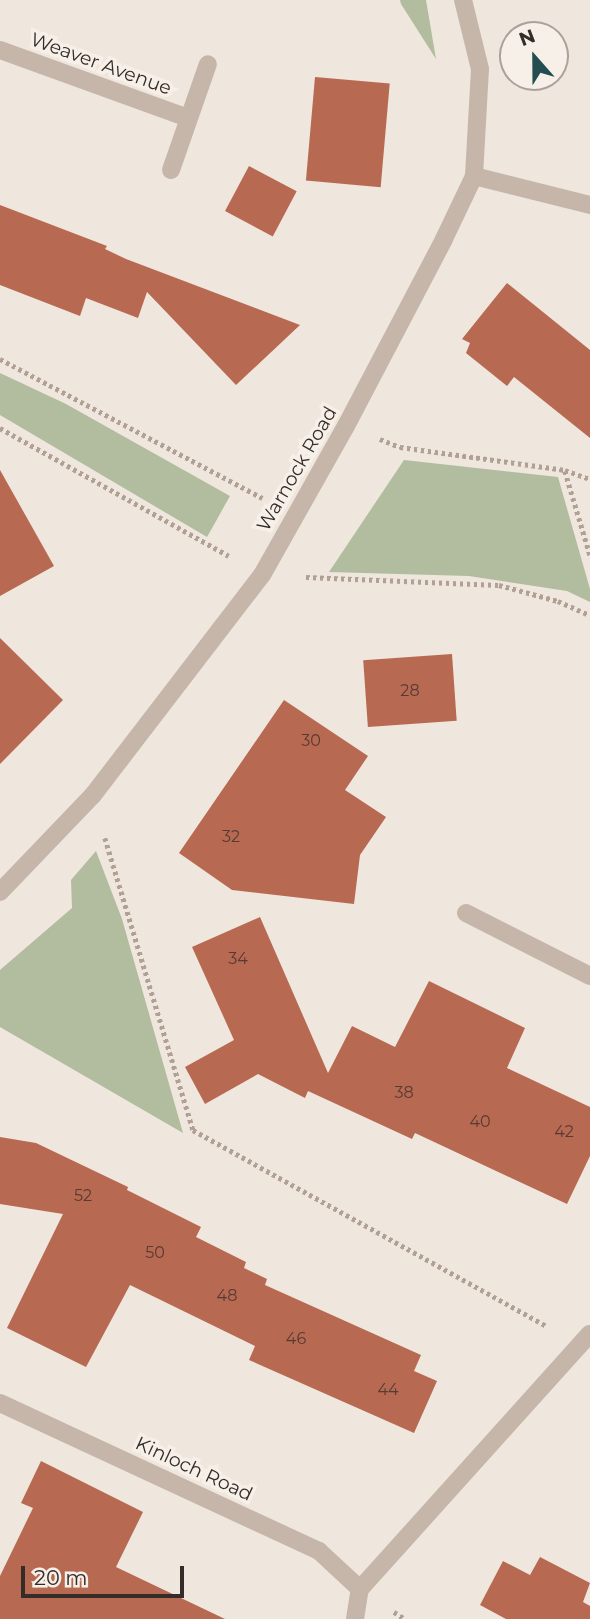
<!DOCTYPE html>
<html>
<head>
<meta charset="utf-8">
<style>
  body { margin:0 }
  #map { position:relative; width:590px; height:1619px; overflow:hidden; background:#efe6dd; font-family:Montserrat,sans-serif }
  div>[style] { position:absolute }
  .green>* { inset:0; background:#b2bc9e }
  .building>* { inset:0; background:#b86952; transform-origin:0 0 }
  .path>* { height:4.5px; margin-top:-2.25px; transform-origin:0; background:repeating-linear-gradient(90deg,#b1a094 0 3.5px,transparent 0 7px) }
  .street>* { height:18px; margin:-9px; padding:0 9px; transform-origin:9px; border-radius:9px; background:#c6b6aa }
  span { translate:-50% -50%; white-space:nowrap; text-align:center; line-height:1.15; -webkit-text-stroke:7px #f7f0e8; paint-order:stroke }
  .number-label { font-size:16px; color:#553b33 }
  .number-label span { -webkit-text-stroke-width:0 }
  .street-label { font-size:19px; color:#342c29 }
  .north { position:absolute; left:499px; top:21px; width:70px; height:70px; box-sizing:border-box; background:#f7f0e8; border:2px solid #a9a29c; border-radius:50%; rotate:339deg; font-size:19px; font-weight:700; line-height:28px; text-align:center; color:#342c29 }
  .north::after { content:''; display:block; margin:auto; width:24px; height:32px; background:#234e51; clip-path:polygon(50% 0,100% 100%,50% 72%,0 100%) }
  .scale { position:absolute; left:21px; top:1566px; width:163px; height:32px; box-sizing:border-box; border:4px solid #342c29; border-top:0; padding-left:9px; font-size:21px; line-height:24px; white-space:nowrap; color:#342c29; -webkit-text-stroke:5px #f7f0e8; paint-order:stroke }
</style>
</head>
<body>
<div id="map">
  <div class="green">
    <i style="clip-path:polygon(400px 0,426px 0,436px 59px,401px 4px)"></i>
    <i style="clip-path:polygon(0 373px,66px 404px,230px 496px,207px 537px,0 415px)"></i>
    <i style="clip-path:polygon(404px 460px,558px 477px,590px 589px,590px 602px,567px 591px,469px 576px,329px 572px)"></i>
    <i style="clip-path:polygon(96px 851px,122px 919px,183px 1133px,0 1027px,0 970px,72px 908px,71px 880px)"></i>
  </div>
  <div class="building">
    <i style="left:315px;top:77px;width:75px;height:104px;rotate:5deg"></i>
    <i style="left:249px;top:166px;width:54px;height:51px;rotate:28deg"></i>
    <i style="clip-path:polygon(0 205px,107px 246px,105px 249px,126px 259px,300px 325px,236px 385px,147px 292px,138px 318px,86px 298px,80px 316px,0 285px)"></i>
    <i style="clip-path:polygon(507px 283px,590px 350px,590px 438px,514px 377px,507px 386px,466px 353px,470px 343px,462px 339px)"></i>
    <i style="clip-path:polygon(0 470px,54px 566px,0 596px)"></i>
    <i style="clip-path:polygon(0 638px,63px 700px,0 764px)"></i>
    <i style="left:452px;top:654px;width:67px;height:89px;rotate:86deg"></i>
    <i style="clip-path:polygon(284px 700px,368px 756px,345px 790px,386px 817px,360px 855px,354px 904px,232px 890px,179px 853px)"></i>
    <i style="clip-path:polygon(260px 917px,328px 1073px,352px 1026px,395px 1047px,429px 981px,525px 1028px,507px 1068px,590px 1107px,590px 1156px,567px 1204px,415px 1133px,412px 1139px,308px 1091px,305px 1098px,258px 1074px,205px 1104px,185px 1067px,234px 1040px,192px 947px)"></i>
    <i style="clip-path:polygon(0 1137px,36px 1143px,128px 1187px,127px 1190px,201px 1227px,196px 1237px,246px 1262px,244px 1268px,267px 1279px,265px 1285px,421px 1355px,414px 1371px,437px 1381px,414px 1433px,249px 1360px,255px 1346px,130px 1285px,86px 1367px,7px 1328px,63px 1214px,0 1204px)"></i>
    <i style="clip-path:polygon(41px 1461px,143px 1512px,116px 1567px,225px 1619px,0 1619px,0 1576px,33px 1508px,21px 1503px)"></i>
    <i style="clip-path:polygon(540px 1557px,590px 1583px,583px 1602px,590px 1606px,590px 1619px,506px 1619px,480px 1605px,503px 1561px,530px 1575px)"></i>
  </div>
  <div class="path">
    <i style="left:0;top:359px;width:297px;rotate:27.9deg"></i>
    <i style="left:0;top:428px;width:262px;rotate:29.2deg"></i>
    <i style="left:380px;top:439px;width:22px;rotate:22deg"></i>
    <i style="left:400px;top:447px;width:167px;rotate:7.9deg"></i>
    <i style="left:565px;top:470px;width:27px;rotate:20deg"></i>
    <i style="left:565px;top:471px;width:88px;rotate:73.4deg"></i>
    <i style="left:306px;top:577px;width:193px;rotate:2.4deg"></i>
    <i style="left:499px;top:585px;width:61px;rotate:15.2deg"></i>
    <i style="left:558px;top:601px;width:35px;rotate:24deg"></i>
    <i style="left:105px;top:838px;width:305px;rotate:73.2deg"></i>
    <i style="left:193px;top:1130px;width:404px;rotate:29deg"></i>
    <i style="left:394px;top:1612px;width:13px;rotate:32deg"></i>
  </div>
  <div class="street">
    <i style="left:0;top:50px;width:200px;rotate:19.9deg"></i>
    <i style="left:171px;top:170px;width:112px;rotate:-70.8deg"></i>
    <i style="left:474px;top:176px;width:120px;rotate:14deg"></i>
    <i style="left:0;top:892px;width:134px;rotate:-46.2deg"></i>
    <i style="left:93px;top:795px;width:277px;rotate:-52.5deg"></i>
    <i style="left:262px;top:575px;width:171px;rotate:-60.6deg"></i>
    <i style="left:346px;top:426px;width:211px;rotate:-62.3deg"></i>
    <i style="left:444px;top:239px;width:70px;rotate:-64.5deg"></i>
    <i style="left:474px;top:176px;width:107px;rotate:-86.8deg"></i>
    <i style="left:480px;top:69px;width:71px;rotate:-103.8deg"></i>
    <i style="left:466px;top:913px;width:139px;rotate:26.9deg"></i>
    <i style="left:0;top:1403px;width:352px;rotate:24.9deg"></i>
    <i style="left:319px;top:1551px;width:56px;rotate:42.8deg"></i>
    <i style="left:355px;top:1619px;width:30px;rotate:-81deg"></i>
    <i style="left:360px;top:1589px;width:343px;rotate:-48deg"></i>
  </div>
  <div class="number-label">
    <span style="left:410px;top:691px">28</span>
    <span style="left:311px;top:741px">30</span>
    <span style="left:231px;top:837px">32</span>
    <span style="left:238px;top:959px">34</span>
    <span style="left:404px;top:1093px">38</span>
    <span style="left:480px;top:1122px">40</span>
    <span style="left:564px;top:1132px">42</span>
    <span style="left:83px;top:1196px">52</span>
    <span style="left:155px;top:1253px">50</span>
    <span style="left:227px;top:1296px">48</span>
    <span style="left:296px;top:1339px">46</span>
    <span style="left:388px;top:1390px">44</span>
  </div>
  <div class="street-label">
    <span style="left:101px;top:64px;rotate:20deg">Weaver Avenue</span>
    <span style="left:297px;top:469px;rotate:-60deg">Warnock Road</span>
    <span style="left:194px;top:1469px;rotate:25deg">Kinloch Road</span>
  </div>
  <div class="north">N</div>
  <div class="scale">20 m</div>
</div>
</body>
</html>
